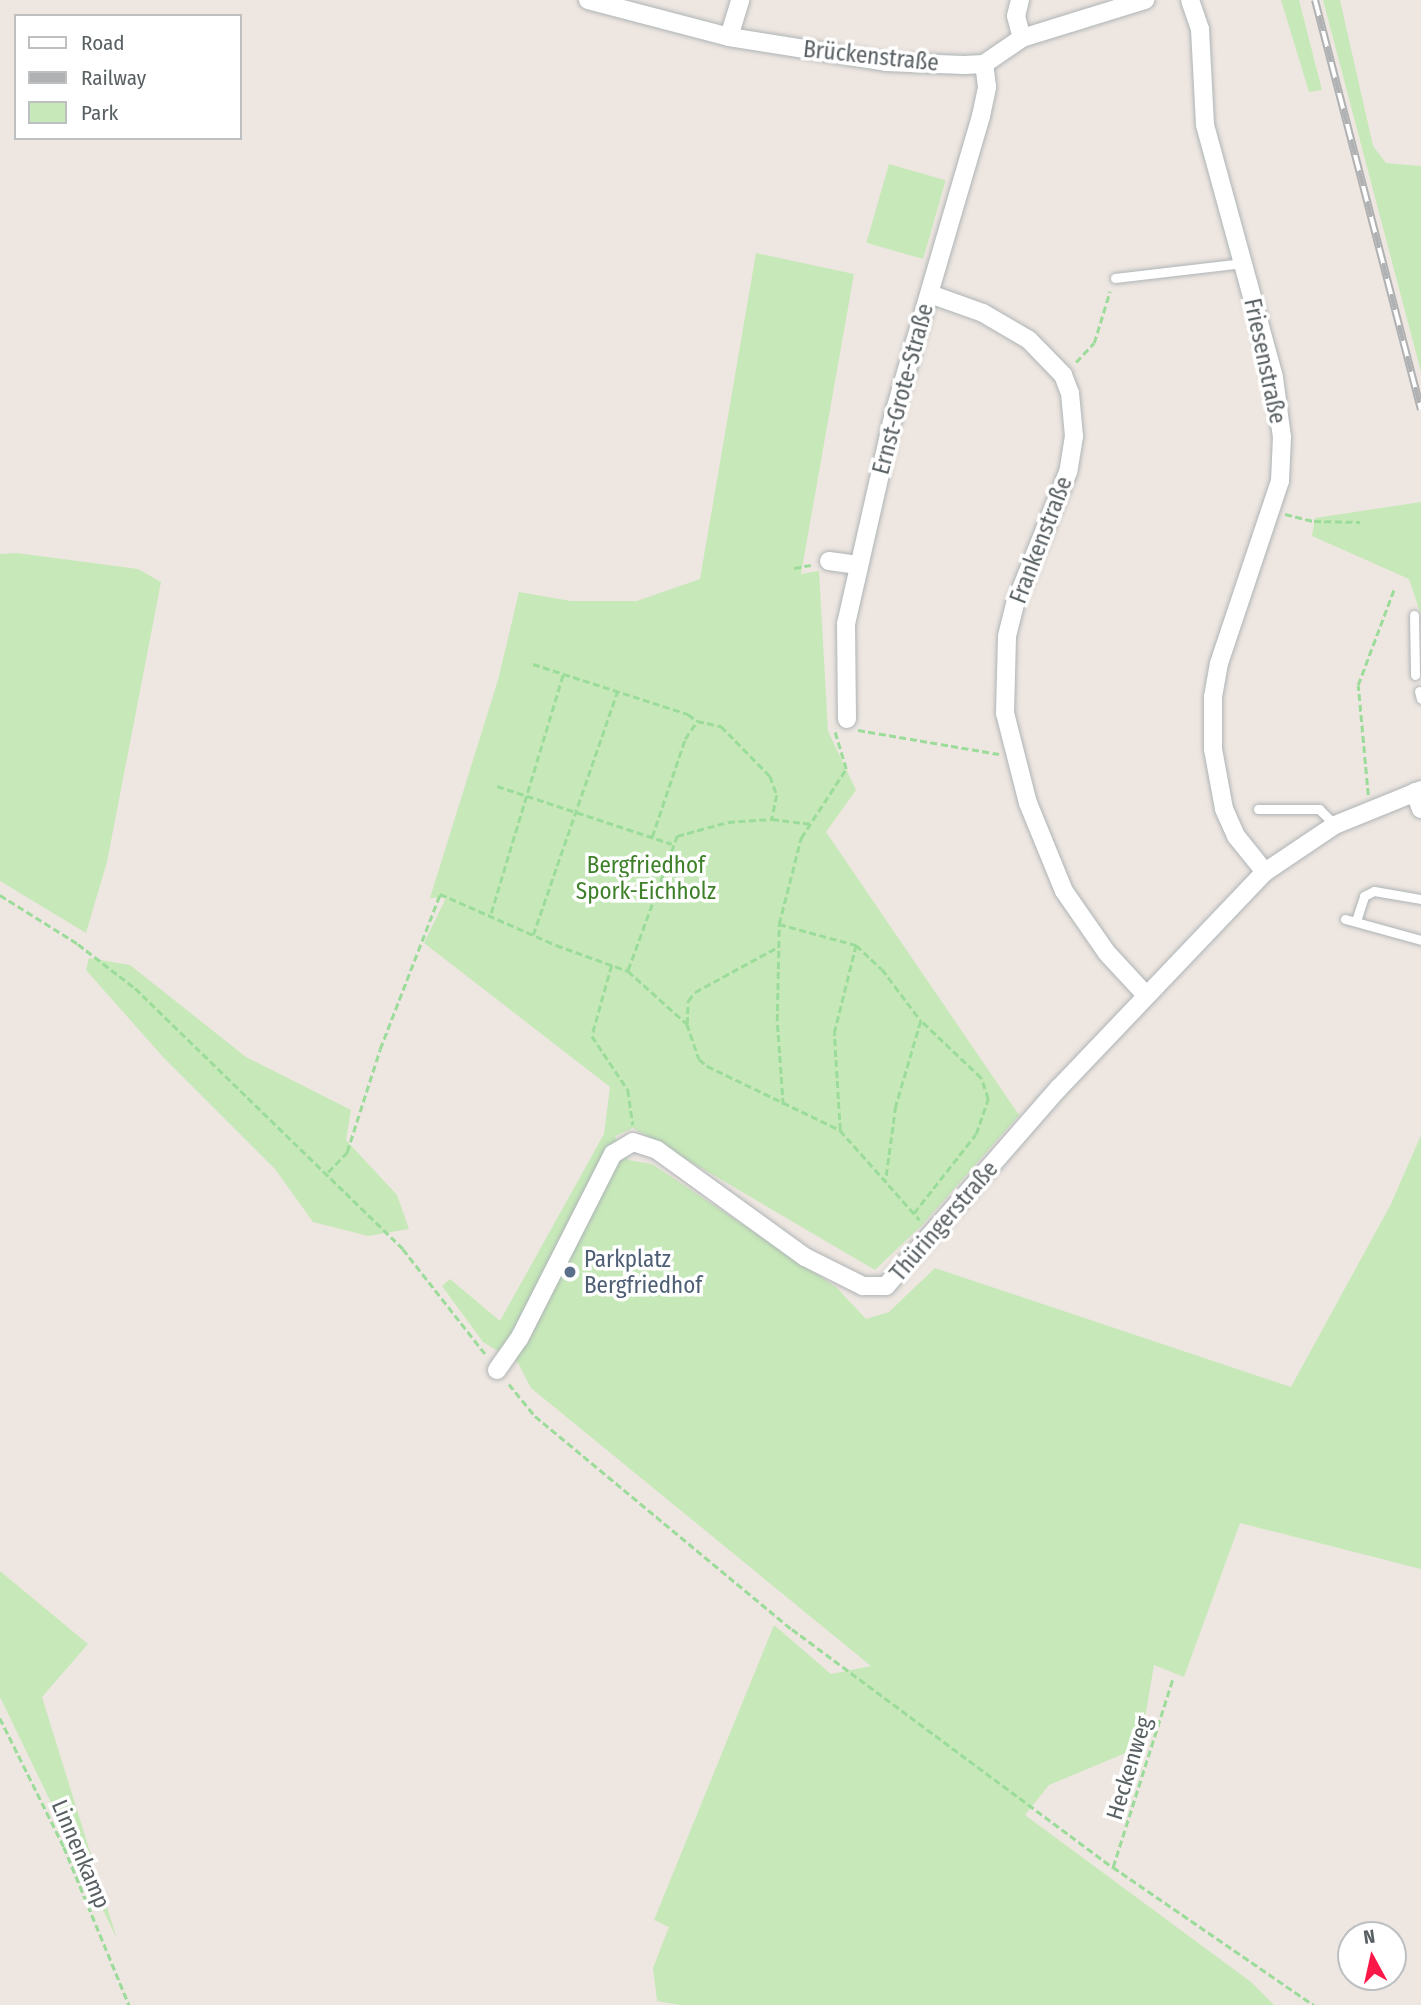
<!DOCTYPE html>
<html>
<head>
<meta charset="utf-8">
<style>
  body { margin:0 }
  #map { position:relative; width:1421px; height:2005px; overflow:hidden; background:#eee6e0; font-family:"Fira Sans Condensed",sans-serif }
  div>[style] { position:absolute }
  .green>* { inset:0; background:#c7e9b9; transform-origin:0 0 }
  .path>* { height:2.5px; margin-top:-1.25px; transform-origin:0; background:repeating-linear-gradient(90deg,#9cdc9a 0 7px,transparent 0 10.5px) }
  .roads { filter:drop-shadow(0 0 2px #aeb4b7) drop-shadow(0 0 2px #aeb4b7) }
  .lane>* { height:9px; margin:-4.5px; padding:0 4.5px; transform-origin:4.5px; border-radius:4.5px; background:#fff }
  .street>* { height:18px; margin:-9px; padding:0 9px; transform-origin:9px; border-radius:9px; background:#fff }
  .rail>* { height:8px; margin-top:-4px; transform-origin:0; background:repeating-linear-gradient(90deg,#fff 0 16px,#b0b1b2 0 32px); box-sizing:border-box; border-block:2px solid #b0b1b2 }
  .dots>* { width:19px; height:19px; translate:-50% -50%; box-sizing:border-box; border:4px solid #fff; border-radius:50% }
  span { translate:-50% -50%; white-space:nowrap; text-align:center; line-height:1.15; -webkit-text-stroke:7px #fff; paint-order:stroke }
  .street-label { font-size:23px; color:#596063 }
  .park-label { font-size:23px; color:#3f812a }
  .service-label { font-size:23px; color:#4e5e75 }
  .left { translate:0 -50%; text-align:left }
  .legend { position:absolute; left:14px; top:14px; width:228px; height:126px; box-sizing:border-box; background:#fff; border:2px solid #bdbfc1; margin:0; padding:9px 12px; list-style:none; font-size:21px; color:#596063 }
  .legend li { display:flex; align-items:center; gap:14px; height:35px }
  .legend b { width:35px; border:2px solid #bdbfc1 }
  .north { position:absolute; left:1337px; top:1921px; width:70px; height:70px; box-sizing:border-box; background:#fff; border:2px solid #bdbfc1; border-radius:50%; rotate:352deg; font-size:19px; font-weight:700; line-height:28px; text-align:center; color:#596063 }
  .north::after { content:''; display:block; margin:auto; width:24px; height:32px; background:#fb1848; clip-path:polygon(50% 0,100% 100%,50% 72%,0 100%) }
</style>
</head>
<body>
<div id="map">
  <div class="green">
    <i style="clip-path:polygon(1281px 0,1299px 0,1322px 90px,1309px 92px)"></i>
    <i style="clip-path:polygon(1323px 0,1340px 0,1373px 146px,1386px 163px,1421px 166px,1421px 372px)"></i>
    <i style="left:889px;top:164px;width:59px;height:82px;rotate:16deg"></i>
    <i style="clip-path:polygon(756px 253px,854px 274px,801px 574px,819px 571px,828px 731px,856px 790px,826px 832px,1019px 1115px,923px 1224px,875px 1270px,633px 1128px,615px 1136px,628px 1160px,652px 1164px,836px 1287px,866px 1319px,889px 1312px,935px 1268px,1291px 1387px,1391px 1204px,1421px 1135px,1421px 1569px,1240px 1523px,1184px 1677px,1154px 1665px,1140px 1747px,1049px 1785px,1025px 1815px,1251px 1982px,1274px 2005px,680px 2005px,657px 2001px,653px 1968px,669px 1927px,654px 1920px,774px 1625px,831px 1674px,871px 1666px,531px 1388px,518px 1363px,483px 1342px,442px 1286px,450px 1279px,500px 1321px,604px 1134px,610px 1087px,424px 943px,446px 898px,430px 898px,498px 680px,519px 592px,571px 601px,637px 601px,700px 579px)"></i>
    <i style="clip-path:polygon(1421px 502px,1421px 615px,1409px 579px,1312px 536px,1315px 518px)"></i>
    <i style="clip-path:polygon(17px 553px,138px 569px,161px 582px,107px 862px,86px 933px,0 881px,0 554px)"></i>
    <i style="clip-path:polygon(89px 958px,130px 965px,246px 1057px,351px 1110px,346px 1140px,397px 1195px,409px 1229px,368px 1236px,313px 1222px,275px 1169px,163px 1057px,86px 970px)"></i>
    <i style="clip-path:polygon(0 1571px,88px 1644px,42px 1697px,117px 1939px,0 1697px)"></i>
  </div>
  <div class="path">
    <i style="left:1076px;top:362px;width:26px;rotate:-47deg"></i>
    <i style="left:1094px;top:343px;width:54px;rotate:-72.9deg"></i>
    <i style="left:1285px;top:514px;width:30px;rotate:14deg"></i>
    <i style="left:1314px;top:521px;width:46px;rotate:1.2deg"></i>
    <i style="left:794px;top:568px;width:17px;rotate:-10deg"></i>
    <i style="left:533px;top:664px;width:163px;rotate:17.9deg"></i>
    <i style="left:688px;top:714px;width:11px;rotate:38deg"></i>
    <i style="left:858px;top:730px;width:143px;rotate:9.7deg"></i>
    <i style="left:497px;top:786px;width:184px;rotate:18.3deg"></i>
    <i style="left:1368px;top:795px;width:110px;rotate:-95.2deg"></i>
    <i style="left:1358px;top:685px;width:103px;rotate:-69.4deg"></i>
    <i style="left:652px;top:837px;width:103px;rotate:-71.4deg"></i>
    <i style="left:685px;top:739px;width:22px;rotate:-56deg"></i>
    <i style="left:697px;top:721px;width:25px;rotate:12deg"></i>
    <i style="left:721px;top:726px;width:70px;rotate:45.6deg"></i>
    <i style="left:770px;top:776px;width:20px;rotate:70deg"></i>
    <i style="left:777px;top:795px;width:25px;rotate:102deg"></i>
    <i style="left:0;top:895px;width:92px;rotate:32.1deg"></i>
    <i style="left:78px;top:944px;width:72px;rotate:37.7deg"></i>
    <i style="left:135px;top:988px;width:374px;rotate:44.2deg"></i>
    <i style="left:403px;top:1249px;width:136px;rotate:51.9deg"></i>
    <i style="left:491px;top:913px;width:249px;rotate:-73.2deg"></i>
    <i style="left:779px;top:924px;width:80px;rotate:15.3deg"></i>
    <i style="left:856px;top:945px;width:35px;rotate:43deg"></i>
    <i style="left:882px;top:969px;width:65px;rotate:53.1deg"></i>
    <i style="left:921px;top:1021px;width:89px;rotate:106.4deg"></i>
    <i style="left:896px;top:1106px;width:74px;rotate:97.8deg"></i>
    <i style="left:533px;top:935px;width:257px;rotate:-70.9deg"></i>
    <i style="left:612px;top:965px;width:74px;rotate:105.7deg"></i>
    <i style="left:592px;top:1036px;width:65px;rotate:56.3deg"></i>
    <i style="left:628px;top:1090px;width:35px;rotate:82deg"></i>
    <i style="left:628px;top:970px;width:143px;rotate:-69.9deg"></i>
    <i style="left:677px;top:836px;width:53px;rotate:-15.4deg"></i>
    <i style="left:728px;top:822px;width:44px;rotate:-3.9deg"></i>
    <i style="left:772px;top:819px;width:40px;rotate:7.1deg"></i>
    <i style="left:687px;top:1024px;width:23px;rotate:-88deg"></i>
    <i style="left:688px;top:1001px;width:11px;rotate:-52deg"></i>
    <i style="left:695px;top:992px;width:92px;rotate:-28.5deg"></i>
    <i style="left:783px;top:1105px;width:84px;rotate:-94.1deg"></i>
    <i style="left:777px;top:1021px;width:97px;rotate:-88.8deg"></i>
    <i style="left:779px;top:924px;width:89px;rotate:-75.7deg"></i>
    <i style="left:801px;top:838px;width:82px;rotate:-56.9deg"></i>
    <i style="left:846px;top:769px;width:42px;rotate:-106.7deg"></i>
    <i style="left:840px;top:1130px;width:97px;rotate:-93.5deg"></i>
    <i style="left:834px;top:1033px;width:91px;rotate:-76deg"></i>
    <i style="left:328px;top:1172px;width:28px;rotate:-46deg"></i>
    <i style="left:347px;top:1152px;width:108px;rotate:-72.2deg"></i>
    <i style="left:380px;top:1049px;width:166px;rotate:-68.8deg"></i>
    <i style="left:440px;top:894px;width:127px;rotate:23.7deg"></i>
    <i style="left:556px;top:945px;width:77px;rotate:19.9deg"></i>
    <i style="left:628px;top:971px;width:79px;rotate:41.9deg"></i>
    <i style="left:687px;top:1024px;width:37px;rotate:71deg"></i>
    <i style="left:699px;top:1059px;width:11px;rotate:41deg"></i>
    <i style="left:707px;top:1066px;width:148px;rotate:25.7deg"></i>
    <i style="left:840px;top:1130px;width:120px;rotate:48.4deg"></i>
    <i style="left:914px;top:1213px;width:100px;rotate:-51.9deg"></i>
    <i style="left:976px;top:1134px;width:37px;rotate:-71deg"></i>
    <i style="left:988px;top:1099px;width:22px;rotate:-108deg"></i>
    <i style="left:981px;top:1078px;width:81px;rotate:-136.5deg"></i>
    <i style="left:509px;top:1384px;width:41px;rotate:50.9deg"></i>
    <i style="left:535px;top:1416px;width:334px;rotate:39.7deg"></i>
    <i style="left:792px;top:1629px;width:400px;rotate:36.6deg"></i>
    <i style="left:1113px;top:1867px;width:244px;rotate:34.5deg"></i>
    <i style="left:0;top:1718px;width:144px;rotate:63.6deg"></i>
    <i style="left:64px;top:1847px;width:171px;rotate:67.6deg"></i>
    <i style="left:1113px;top:1867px;width:198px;rotate:-72.4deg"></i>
  </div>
  <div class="roads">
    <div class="lane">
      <i style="left:1115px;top:278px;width:129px;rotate:-6.7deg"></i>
      <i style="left:1414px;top:615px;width:60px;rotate:89deg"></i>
      <i style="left:1419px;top:691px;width:8px;rotate:76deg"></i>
      <i style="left:1258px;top:809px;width:61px"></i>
      <i style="left:1319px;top:809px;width:23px;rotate:45deg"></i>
      <i style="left:1345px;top:919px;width:79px;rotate:15.4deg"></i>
      <i style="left:1356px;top:921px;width:26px;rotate:-72deg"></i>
      <i style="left:1364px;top:896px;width:11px;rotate:-27deg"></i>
      <i style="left:1374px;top:891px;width:48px;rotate:9.7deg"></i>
    </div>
    <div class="street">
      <i style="left:588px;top:0;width:146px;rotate:14.7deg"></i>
      <i style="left:729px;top:37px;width:159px;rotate:9deg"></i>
      <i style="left:886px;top:62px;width:78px;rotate:2.2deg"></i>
      <i style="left:964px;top:65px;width:20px;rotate:-3deg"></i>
      <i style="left:984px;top:64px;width:46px;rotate:-34.4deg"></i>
      <i style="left:1022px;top:38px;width:129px;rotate:-17.2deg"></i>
      <i style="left:1020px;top:0;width:16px;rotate:104deg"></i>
      <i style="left:1016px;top:16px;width:23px;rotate:75deg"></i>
      <i style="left:1190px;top:0;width:31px;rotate:71deg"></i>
      <i style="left:1200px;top:29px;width:96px;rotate:87deg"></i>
      <i style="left:1205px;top:125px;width:262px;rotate:74.7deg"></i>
      <i style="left:1274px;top:378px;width:60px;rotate:82.3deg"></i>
      <i style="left:1282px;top:437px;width:44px;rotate:92.6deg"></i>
      <i style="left:1280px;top:481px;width:192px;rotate:108.5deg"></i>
      <i style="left:1219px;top:663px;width:35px;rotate:100deg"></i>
      <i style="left:1213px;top:697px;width:52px;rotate:90deg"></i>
      <i style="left:1213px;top:749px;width:61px;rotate:79.6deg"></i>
      <i style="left:1224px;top:809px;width:30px;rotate:66deg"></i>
      <i style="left:1236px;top:836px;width:46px;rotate:51.1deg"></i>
      <i style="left:729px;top:37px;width:39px;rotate:-73deg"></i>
      <i style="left:930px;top:294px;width:56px;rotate:19.7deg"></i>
      <i style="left:983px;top:313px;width:53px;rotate:30.4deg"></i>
      <i style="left:1029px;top:340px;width:49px;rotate:45.8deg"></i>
      <i style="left:1063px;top:375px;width:19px;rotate:69deg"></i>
      <i style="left:1070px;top:393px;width:43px;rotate:84.7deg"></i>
      <i style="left:1074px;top:436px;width:36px;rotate:99deg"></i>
      <i style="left:1068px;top:472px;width:142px;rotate:111.9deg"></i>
      <i style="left:1015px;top:604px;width:34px;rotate:104deg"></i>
      <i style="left:1007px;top:637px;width:76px;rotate:91.5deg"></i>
      <i style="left:1005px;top:713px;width:93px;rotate:75.7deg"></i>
      <i style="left:1028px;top:803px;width:95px;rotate:67.8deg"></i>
      <i style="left:1064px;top:891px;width:75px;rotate:55.3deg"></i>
      <i style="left:1107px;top:953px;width:57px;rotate:47.1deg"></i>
      <i style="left:829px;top:561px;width:29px;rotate:8deg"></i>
      <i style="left:847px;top:719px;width:95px;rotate:-90.6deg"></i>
      <i style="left:846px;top:624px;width:212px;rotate:-77.2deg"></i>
      <i style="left:893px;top:417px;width:314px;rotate:-73.7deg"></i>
      <i style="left:981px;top:116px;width:30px;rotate:-78deg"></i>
      <i style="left:987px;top:87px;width:23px;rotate:-97deg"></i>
      <i style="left:1415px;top:792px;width:18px;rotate:71deg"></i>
      <i style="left:497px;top:1370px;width:38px;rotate:-55deg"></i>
      <i style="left:519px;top:1339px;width:208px;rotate:-63.1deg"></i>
      <i style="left:613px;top:1154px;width:23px;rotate:-31deg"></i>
      <i style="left:633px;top:1142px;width:25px;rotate:18deg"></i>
      <i style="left:657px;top:1150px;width:183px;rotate:35.9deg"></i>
      <i style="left:805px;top:1257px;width:65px;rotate:26.6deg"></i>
      <i style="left:863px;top:1286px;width:23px"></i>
      <i style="left:886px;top:1286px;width:263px;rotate:-48.9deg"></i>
      <i style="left:1059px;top:1088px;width:298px;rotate:-46.4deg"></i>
      <i style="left:1265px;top:872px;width:84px;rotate:-33.9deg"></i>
      <i style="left:1335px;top:825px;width:93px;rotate:-22.1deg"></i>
    </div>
  </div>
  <div class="rail">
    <i style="left:1315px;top:0;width:423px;rotate:75.5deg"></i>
  </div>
  <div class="dots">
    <i style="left:570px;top:1272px;background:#5c6f8a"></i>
  </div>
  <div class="street-label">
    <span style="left:871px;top:56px;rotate:6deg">Brückenstraße</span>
    <span style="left:1265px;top:361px;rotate:78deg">Friesenstraße</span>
    <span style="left:903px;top:389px;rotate:-75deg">Ernst-Grote-Straße</span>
    <span style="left:1041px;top:540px;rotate:-69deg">Frankenstraße</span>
    <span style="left:944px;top:1221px;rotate:-49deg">Thüringerstraße</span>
    <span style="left:1129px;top:1768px;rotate:-73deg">Heckenweg</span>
    <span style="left:81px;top:1854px;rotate:67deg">Linnenkamp</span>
  </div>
  <div class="park-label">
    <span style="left:646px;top:878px">Bergfriedhof<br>Spork-Eichholz</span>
  </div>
  <div class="service-label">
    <span class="left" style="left:584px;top:1272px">Parkplatz<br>Bergfriedhof</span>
  </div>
  <ul class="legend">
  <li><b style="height:9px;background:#fff"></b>Road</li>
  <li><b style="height:9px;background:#b0b1b2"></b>Railway</li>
  <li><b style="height:19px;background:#c7e9b9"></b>Park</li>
  </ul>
  <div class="north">N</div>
</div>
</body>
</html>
